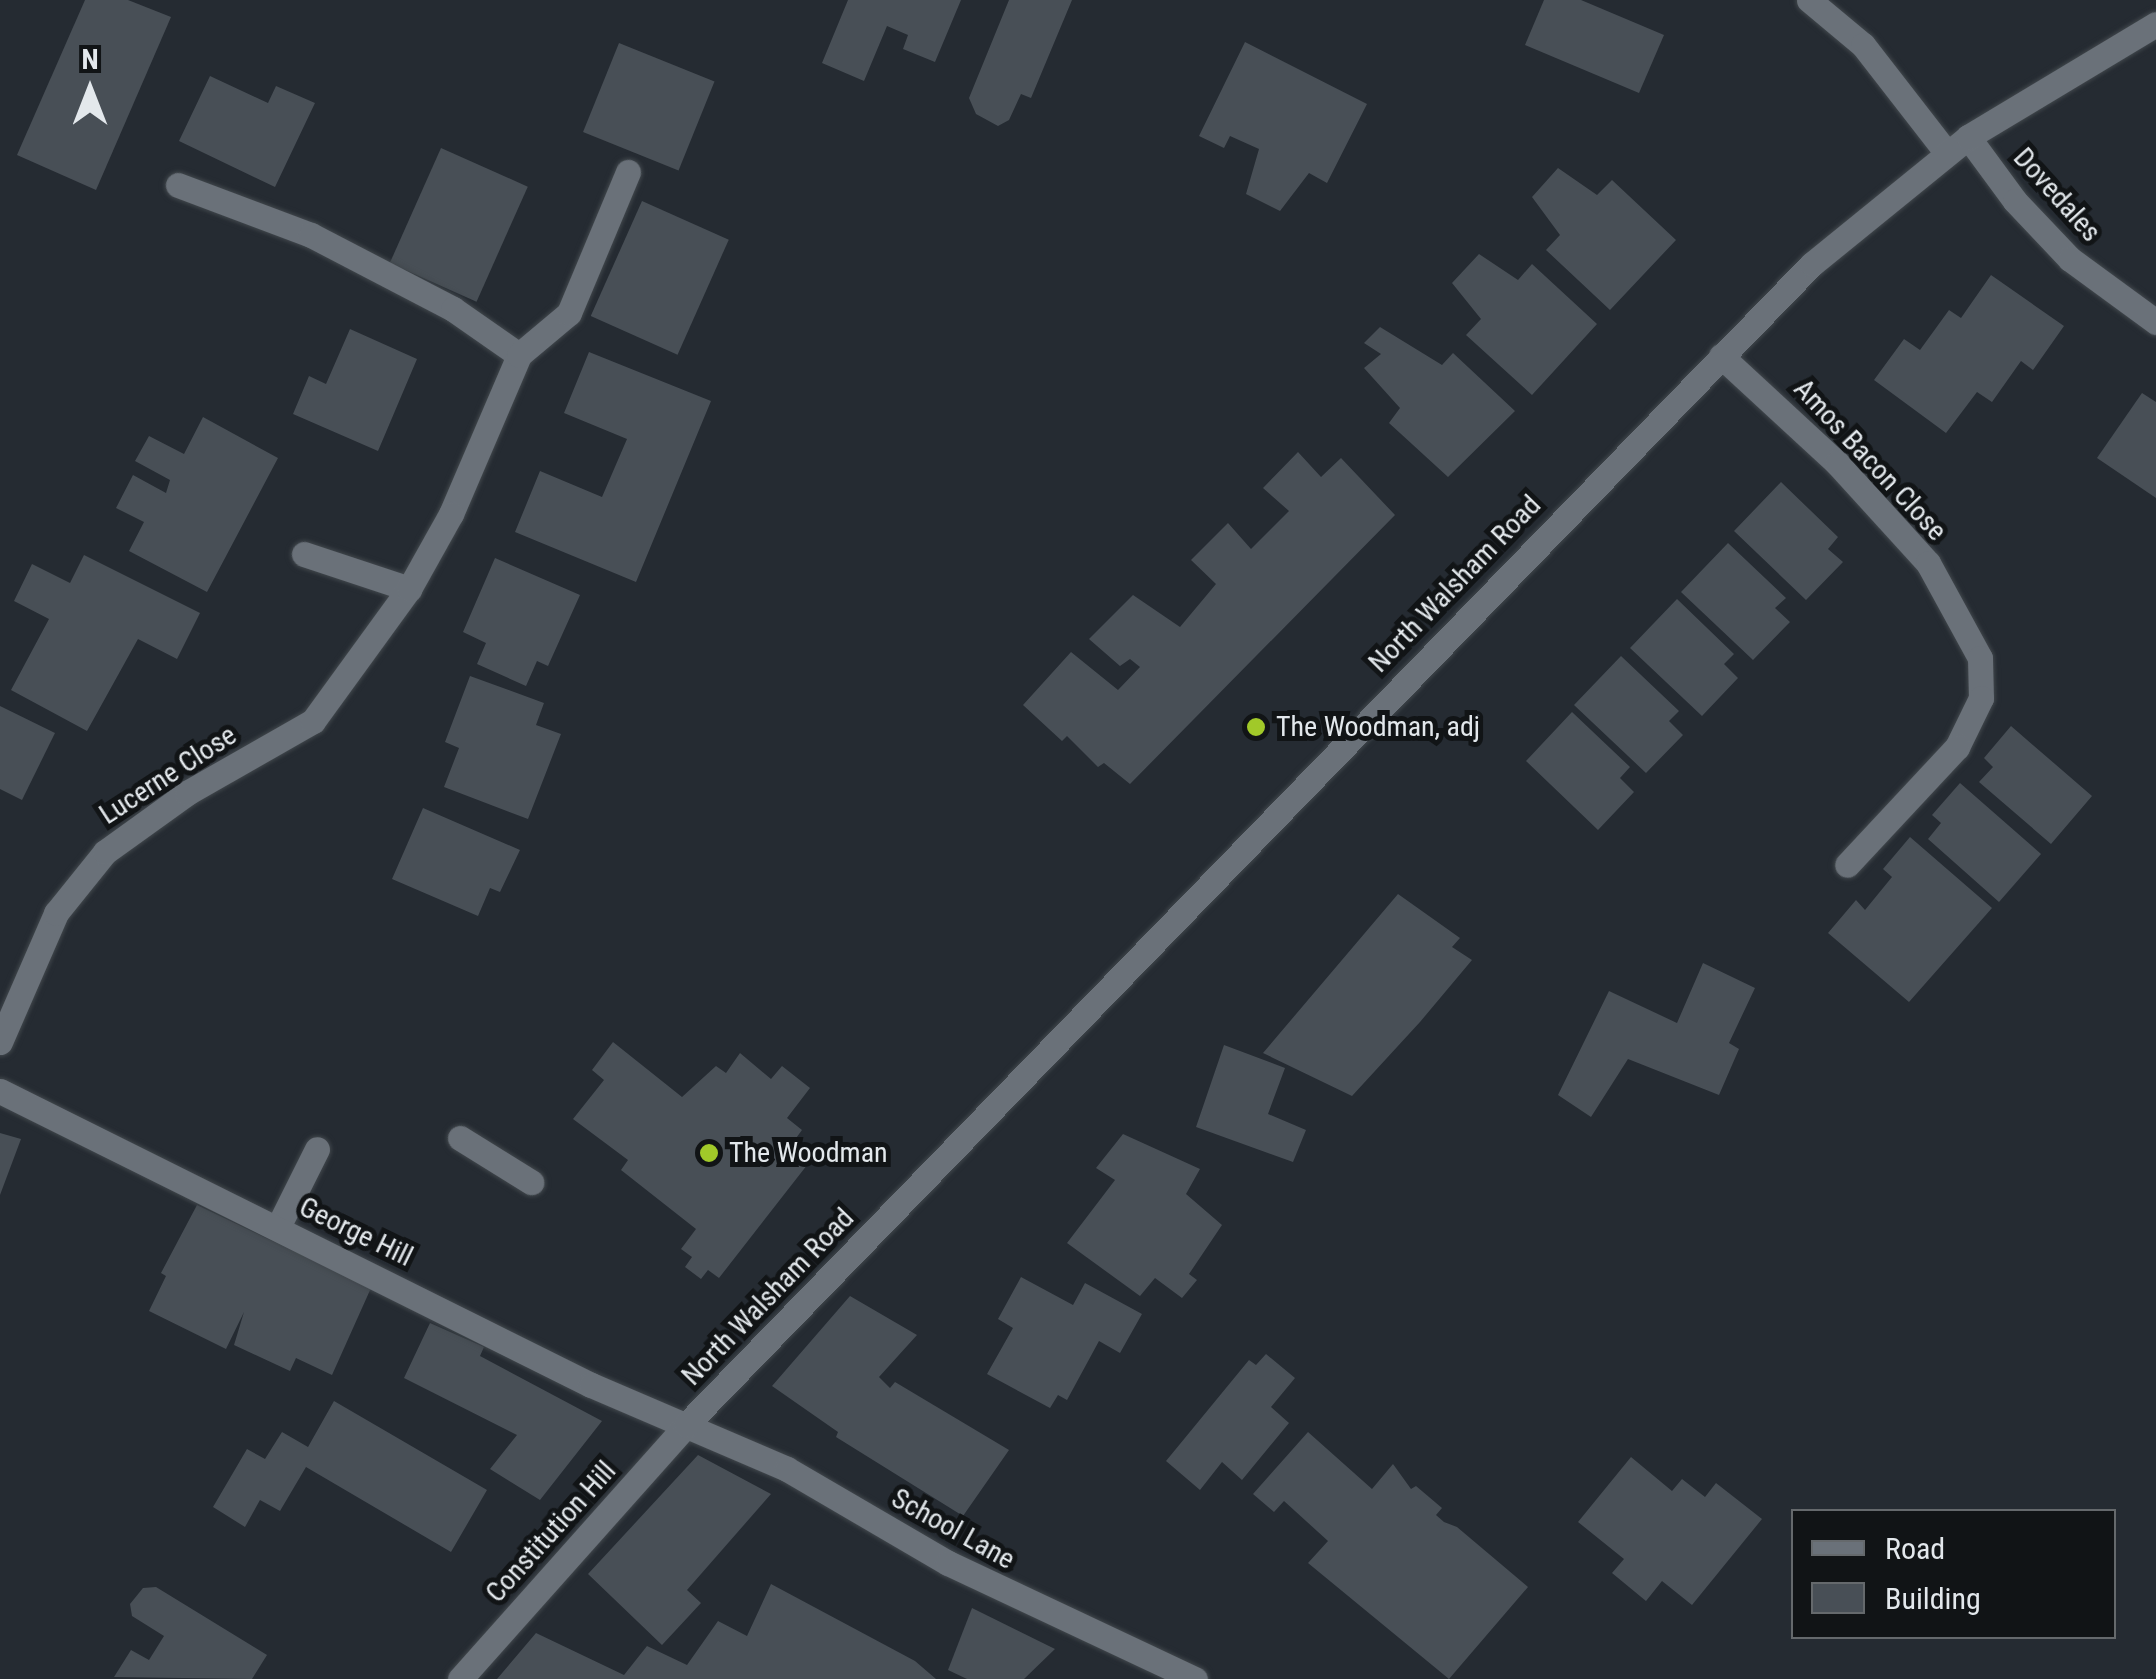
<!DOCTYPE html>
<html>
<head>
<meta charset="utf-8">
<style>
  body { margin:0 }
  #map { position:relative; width:2156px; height:1679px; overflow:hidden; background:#252b32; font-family:"Roboto Condensed",sans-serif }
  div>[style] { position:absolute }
  .building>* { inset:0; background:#484f56; transform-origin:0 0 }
  .roads { filter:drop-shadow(0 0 2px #41474c) drop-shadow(0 0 2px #41474c) }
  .service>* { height:25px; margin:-12.5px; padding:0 12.5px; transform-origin:12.5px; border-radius:12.5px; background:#6a7179 }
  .minor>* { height:25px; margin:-12.5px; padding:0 12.5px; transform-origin:12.5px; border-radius:12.5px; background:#6a7179 }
  .secondary>* { height:25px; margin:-12.5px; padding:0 12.5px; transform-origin:12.5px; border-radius:12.5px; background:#6a7179 }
  .dots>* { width:28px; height:28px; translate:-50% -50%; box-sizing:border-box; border:5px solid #111416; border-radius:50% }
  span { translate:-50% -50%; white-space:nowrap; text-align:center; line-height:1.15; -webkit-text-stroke:10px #111416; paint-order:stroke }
  .street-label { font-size:28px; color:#e3e8ec }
  .poi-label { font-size:28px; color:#e3e8ec }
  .left { translate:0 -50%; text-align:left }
  .legend { position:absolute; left:1791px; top:1509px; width:325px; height:130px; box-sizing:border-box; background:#111416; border:2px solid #65696c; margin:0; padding:12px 18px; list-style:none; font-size:30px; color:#e3e8ec }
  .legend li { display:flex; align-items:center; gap:20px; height:50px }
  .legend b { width:50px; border:2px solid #65696c }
  .north { position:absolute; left:40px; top:40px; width:100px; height:100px; -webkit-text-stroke:8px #111416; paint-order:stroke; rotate:0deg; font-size:28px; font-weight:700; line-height:40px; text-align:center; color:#e3e8ec }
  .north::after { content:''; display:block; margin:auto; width:35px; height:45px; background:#e3e8ec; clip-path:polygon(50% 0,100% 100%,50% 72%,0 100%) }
</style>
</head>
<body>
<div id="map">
  <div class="building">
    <i style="clip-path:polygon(85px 0,128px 0,171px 17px,96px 190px,17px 155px)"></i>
    <i style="clip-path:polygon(848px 0,961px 0,935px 62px,903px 49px,908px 35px,887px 26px,864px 81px,822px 63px)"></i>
    <i style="clip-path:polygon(1009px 0,1072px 0,1031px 98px,1021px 94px,1009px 120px,998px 126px,976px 114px,969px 98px)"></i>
    <i style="clip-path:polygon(1544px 0,1581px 0,1664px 35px,1639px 93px,1525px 45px)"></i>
    <i style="clip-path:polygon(1245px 42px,1367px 104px,1327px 183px,1309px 173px,1280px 211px,1246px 194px,1259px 149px,1230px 136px,1224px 148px,1199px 136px)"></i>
    <i style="left:619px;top:43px;width:103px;height:96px;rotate:22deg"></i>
    <i style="clip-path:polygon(210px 76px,268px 103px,276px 86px,315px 103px,275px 187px,179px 141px)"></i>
    <i style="left:441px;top:148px;width:95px;height:126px;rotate:24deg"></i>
    <i style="clip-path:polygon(1558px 168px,1597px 195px,1612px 180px,1676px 240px,1610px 310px,1546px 250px,1560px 235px,1532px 197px)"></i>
    <i style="left:642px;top:201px;width:95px;height:126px;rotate:24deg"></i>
    <i style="clip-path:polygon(1479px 254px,1518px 280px,1532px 264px,1597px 324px,1532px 395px,1466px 335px,1481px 319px,1452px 283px)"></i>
    <i style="clip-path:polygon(1991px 275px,2064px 326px,2033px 370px,2021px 361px,1992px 402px,1977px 392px,1946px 433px,1874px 380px,1904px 339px,1920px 350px,1949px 310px,1961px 318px)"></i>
    <i style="clip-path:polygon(1380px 327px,1442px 365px,1453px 353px,1515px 411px,1448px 477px,1389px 423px,1400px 408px,1364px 368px,1381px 354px,1364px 343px)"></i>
    <i style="clip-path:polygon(350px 329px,417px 359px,378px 451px,293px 414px,309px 376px,326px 384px)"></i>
    <i style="clip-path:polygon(589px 352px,711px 401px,636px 582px,515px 532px,540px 471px,602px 497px,627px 439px,564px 413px)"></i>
    <i style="clip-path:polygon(2142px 393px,2156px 402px,2156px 498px,2097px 458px)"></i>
    <i style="clip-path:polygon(203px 417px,278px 458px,207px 592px,129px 551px,144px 522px,116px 508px,133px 475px,166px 493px,170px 480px,135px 461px,149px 436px,184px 454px)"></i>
    <i style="clip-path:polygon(1298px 452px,1321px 477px,1341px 458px,1395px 515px,1130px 784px,1104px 763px,1098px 767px,1067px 736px,1062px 741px,1023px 705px,1071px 652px,1118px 690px,1140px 667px,1130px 659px,1120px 666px,1089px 639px,1133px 595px,1180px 627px,1216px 584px,1191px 560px,1228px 523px,1251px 549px,1289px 511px,1263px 488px)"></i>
    <i style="clip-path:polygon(1781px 482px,1838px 537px,1828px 549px,1843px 562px,1806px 600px,1734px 531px)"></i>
    <i style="clip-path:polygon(1728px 543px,1786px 598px,1775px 608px,1790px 622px,1753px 660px,1681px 592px)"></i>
    <i style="clip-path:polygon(84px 555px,200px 613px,177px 659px,138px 639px,87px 731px,11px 690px,49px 619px,14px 601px,32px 564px,70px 583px)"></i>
    <i style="clip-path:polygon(495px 558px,580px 595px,548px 666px,537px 661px,526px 686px,477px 664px,486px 643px,463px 632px)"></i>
    <i style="clip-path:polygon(1677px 599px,1734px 654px,1724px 664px,1738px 678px,1702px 716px,1630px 648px)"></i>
    <i style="clip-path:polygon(1621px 656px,1679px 711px,1669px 721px,1683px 735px,1646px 773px,1574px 705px)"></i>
    <i style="clip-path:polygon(470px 676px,544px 703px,536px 725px,561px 734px,528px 819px,444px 787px,459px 748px,445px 742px)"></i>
    <i style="clip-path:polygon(0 706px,55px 733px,22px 800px,0 789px)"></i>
    <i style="clip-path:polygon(1572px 712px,1630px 767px,1620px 778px,1634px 792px,1598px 830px,1526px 761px)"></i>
    <i style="clip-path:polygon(2011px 726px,2092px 796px,2051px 844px,1979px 782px,1993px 767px,1984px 758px)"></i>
    <i style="clip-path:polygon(1960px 783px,2041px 854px,1999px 902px,1928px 839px,1941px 823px,1932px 815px)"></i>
    <i style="clip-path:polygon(423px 808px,520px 850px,500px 892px,490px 888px,478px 916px,392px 879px)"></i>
    <i style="clip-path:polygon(1910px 837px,1992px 908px,1909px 1002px,1828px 933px,1856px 900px,1865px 910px,1892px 877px,1883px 869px)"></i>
    <i style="clip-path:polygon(1398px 894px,1460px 938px,1452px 947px,1472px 960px,1420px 1022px,1352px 1096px,1263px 1053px)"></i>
    <i style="clip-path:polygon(1703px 963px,1755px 988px,1729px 1043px,1739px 1049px,1719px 1095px,1628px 1059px,1591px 1117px,1558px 1095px,1609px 991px,1677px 1023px)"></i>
    <i style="clip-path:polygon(613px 1042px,682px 1097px,716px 1066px,726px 1073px,740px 1053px,771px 1079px,782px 1066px,810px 1088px,787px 1118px,802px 1130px,791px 1145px,811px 1160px,719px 1278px,708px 1270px,701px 1279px,685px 1267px,692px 1257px,681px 1249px,696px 1229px,621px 1170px,628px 1160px,573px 1119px,604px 1080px,592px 1070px)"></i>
    <i style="clip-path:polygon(1224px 1045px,1285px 1068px,1268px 1114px,1306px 1130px,1293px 1162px,1196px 1127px)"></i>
    <i style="clip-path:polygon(0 1133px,21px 1139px,0 1195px)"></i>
    <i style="clip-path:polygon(1123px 1134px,1200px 1169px,1186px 1194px,1222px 1225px,1189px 1274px,1197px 1280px,1182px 1298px,1155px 1278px,1140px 1296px,1067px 1243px,1115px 1180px,1096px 1168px)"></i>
    <i style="clip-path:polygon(197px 1205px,371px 1288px,332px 1375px,296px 1358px,290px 1371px,234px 1345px,244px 1312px,226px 1349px,149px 1311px,166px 1276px,161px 1273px)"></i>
    <i style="clip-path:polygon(1021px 1277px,1073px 1305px,1085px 1283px,1142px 1314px,1120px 1353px,1099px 1341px,1067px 1400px,1058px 1395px,1050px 1408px,987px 1374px,1013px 1328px,998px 1319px)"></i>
    <i style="clip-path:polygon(850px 1296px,917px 1335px,879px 1377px,890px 1388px,895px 1382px,1009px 1450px,963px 1516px,836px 1437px,838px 1432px,772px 1386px)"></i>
    <i style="clip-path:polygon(430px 1323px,484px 1347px,480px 1356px,602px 1421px,540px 1500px,490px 1469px,517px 1435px,404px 1378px)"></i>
    <i style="clip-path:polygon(1266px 1354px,1295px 1378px,1271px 1407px,1289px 1423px,1242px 1480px,1222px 1462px,1200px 1490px,1166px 1461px,1249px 1360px,1256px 1365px)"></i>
    <i style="clip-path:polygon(334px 1401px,487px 1490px,451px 1552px,306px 1467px,280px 1511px,260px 1500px,245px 1527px,213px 1507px,247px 1449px,265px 1459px,282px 1432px,308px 1447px)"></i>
    <i style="clip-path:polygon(1308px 1432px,1372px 1489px,1393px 1464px,1411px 1489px,1416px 1486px,1442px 1508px,1436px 1515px,1444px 1522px,1457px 1527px,1528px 1587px,1449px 1679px,1308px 1563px,1328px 1541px,1284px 1501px,1274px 1512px,1253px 1494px)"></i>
    <i style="clip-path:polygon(698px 1455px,771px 1494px,687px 1590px,701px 1603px,662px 1645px,588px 1574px)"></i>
    <i style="clip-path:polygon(1631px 1457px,1672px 1491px,1682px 1479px,1705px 1497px,1716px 1483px,1762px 1519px,1692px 1605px,1662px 1581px,1646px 1601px,1612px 1573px,1624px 1559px,1578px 1522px)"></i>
    <i style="clip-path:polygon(771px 1584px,915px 1661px,936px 1679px,497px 1679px,536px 1633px,624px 1675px,647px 1646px,687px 1665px,718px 1621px,747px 1636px)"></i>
    <i style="clip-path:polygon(156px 1587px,267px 1655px,252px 1679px,114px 1677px,131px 1650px,149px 1660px,164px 1636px,132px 1616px,130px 1604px,143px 1588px)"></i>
    <i style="clip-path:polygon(972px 1608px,1055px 1649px,1024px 1679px,967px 1679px,948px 1670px)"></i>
  </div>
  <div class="roads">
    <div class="service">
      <i style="left:178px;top:185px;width:142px;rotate:20.6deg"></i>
      <i style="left:311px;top:235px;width:160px;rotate:27.5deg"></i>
      <i style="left:453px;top:309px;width:80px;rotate:34.9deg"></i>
      <i style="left:451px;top:514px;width:173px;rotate:-66.8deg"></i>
      <i style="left:519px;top:355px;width:65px;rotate:-40deg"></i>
      <i style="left:569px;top:313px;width:153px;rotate:-67.3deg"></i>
      <i style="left:460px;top:1138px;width:84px;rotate:31.8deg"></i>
      <i style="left:278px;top:1227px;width:87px;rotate:-63.4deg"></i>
    </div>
    <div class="minor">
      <i style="left:1809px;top:0;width:70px;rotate:39.8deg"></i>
      <i style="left:1863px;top:45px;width:135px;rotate:52.2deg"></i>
      <i style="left:1968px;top:137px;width:79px;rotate:53.7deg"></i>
      <i style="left:2015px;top:201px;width:80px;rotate:46.5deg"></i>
      <i style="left:2070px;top:259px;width:107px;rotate:36.2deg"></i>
      <i style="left:1721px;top:356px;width:158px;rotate:42.7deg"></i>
      <i style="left:1837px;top:463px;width:135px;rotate:47.7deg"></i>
      <i style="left:1928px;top:563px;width:108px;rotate:61.3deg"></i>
      <i style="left:1980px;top:658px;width:40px;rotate:88.6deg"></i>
      <i style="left:1981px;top:698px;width:55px;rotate:116.1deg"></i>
      <i style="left:1957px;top:747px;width:161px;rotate:133deg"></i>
      <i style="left:304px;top:554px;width:111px;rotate:18.4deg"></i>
      <i style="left:0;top:1042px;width:141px;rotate:-66.5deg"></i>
      <i style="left:56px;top:913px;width:78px;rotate:-51.2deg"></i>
      <i style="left:105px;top:852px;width:101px;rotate:-35.7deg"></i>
      <i style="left:187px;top:793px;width:145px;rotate:-29.7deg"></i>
      <i style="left:313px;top:721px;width:163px;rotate:-54deg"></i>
      <i style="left:409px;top:589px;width:86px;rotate:-60.8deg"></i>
      <i style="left:0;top:1091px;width:660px;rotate:26.45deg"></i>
      <i style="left:591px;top:1385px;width:213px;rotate:23.2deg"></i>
      <i style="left:787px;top:1469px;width:186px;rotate:30.3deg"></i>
      <i style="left:948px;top:1563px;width:273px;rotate:25.2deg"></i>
    </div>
    <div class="secondary">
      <i style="left:460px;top:1679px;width:340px;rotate:-48.3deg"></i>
      <i style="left:686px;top:1425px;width:1617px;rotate:-45.88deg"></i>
      <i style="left:1812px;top:264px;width:201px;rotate:-39.1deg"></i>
      <i style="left:1968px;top:137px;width:219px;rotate:-31deg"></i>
    </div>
  </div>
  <div class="dots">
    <i style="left:1256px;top:727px;background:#a1c929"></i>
    <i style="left:709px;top:1153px;background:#a1c929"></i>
  </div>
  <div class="street-label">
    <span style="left:2057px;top:195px;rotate:48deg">Dovedales</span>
    <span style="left:1870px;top:460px;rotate:47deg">Amos Bacon Close</span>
    <span style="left:1455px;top:584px;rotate:-46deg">North Walsham Road</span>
    <span style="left:168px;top:775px;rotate:-33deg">Lucerne Close</span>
    <span style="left:356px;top:1232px;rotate:26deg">George Hill</span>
    <span style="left:768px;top:1297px;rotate:-46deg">North Walsham Road</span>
    <span style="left:953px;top:1529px;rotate:29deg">School Lane</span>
    <span style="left:551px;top:1532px;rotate:-48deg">Constitution Hill</span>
  </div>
  <div class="poi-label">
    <span class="left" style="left:1276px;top:727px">The Woodman, adj</span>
    <span class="left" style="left:729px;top:1153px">The Woodman</span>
  </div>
  <ul class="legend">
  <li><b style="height:12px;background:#6a7179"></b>Road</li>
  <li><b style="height:28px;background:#484f56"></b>Building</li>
  </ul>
  <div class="north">N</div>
</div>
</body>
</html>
